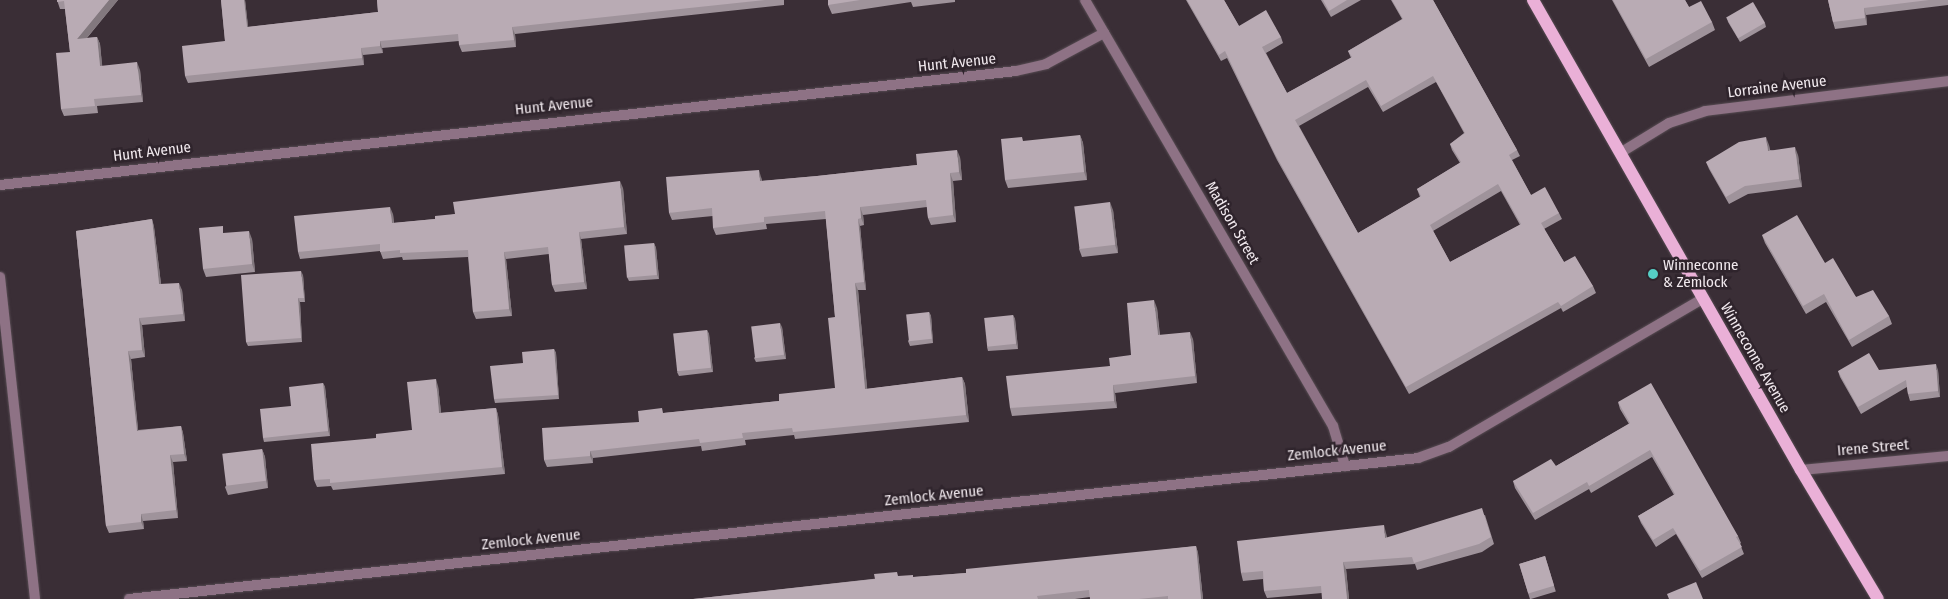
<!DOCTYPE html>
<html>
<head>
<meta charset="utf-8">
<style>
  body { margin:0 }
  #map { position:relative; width:1948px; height:599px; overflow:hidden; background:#3a2e36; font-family:"Fira Sans Condensed",sans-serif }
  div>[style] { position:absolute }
  .roads { filter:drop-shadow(0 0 1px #574c53) drop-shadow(0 0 1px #574c53) }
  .minor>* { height:10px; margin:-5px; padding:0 5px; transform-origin:5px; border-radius:5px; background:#8e7285 }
  .primary>* { height:12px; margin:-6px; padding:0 6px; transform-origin:6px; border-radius:6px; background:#eab0d7 }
  .wall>* { inset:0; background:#9f939b; transform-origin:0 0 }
  .shaded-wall>* { inset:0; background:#82787e }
  .building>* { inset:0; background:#b9abb4; transform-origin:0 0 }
  .dots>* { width:14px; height:14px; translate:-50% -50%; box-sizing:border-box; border:2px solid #2f242c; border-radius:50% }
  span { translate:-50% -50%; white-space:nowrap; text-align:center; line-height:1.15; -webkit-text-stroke:5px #2f242c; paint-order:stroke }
  .street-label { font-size:15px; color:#f1e9ee }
  .poi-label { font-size:15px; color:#f1e9ee }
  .left { translate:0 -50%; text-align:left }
</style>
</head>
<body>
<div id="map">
  <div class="roads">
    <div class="minor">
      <i style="left:1085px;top:0;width:493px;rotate:59.8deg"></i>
      <i style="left:1333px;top:426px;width:42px;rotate:73.3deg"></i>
      <i style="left:1620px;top:153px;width:57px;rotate:-31.5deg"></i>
      <i style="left:1669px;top:123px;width:38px;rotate:-18deg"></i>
      <i style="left:1705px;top:111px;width:245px;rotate:-7deg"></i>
      <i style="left:0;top:185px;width:1022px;rotate:-6.4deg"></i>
      <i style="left:1016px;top:71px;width:31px;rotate:-13deg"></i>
      <i style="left:1046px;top:64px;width:66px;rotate:-28.1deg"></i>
      <i style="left:0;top:277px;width:324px;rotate:83.8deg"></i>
      <i style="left:1801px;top:470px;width:148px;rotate:-5.4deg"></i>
      <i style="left:129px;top:599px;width:1297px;rotate:-6.24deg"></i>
      <i style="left:1418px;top:458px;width:33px;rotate:-20deg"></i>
      <i style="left:1449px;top:447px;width:293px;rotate:-30.3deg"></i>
    </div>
    <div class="primary">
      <i style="left:1533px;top:0;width:541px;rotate:60.31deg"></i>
      <i style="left:1801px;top:470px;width:150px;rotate:59.2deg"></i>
    </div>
  </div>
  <div class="wall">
    <i style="clip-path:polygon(57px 0,118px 0,87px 38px,97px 37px,100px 44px,102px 66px,140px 70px,143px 102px,97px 106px,98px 113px,64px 116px,61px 109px,70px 52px,65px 9px,60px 9px)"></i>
    <i style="clip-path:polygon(221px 0,245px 0,248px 27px,378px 12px,377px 0,784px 0,784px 5px,515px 34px,516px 47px,462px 52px,459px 45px,459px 41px,382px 48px,383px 53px,363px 55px,364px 65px,188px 83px,185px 76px,225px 41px)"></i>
    <i style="clip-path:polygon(828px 0,955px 0,955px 2px,913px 7px,911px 2px,832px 14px,828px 5px)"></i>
    <i style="clip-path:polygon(evenodd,1186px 0,1224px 0,1239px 26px,1281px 37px,1283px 43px,1266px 53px,1287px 93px,1351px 58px,1348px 51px,1402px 19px,1391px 0,1433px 0,1517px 150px,1520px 156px,1512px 160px,1531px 195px,1559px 213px,1562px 219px,1544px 229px,1564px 262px,1593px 286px,1596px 293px,1563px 312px,1561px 308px,1409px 394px,1277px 160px,1227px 58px,1221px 61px,1186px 0,1436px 82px,1464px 133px,1450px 144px,1452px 150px,1460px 163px,1417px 189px,1420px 197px,1358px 233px,1299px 126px,1368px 87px,1383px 112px,1436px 82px,1186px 0,1501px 191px,1520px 225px,1450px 262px,1433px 231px,1501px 191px)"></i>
    <i style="clip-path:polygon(1321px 0,1361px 0,1331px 17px)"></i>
    <i style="clip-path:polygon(1612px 0,1685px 0,1689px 7px,1712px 22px,1715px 30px,1649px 67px)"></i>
    <i style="clip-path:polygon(1828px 0,1948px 0,1948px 5px,1866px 15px,1867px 25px,1835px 29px,1833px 22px)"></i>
    <i style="clip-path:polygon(1727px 18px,1765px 23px,1766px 27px,1740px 42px,1728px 22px)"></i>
    <i style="clip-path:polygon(1080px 135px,1083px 143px,1087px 180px,1008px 188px,1005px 180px)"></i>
    <i style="clip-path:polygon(1769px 145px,1770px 150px,1798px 155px,1802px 187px,1748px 194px,1729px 204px,1709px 169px,1706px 162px)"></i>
    <i style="clip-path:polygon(960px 157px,962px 180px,953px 181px,956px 222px,931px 225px,928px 218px,927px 207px,863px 215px,864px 225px,860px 226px,866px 290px,858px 290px,867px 389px,962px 377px,965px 384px,969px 422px,795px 439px,794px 435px,745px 440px,746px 445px,702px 451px,701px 446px,593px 458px,593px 463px,547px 467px,544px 460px,664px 413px,779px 401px,835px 388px,835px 317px,826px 219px,766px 224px,767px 229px,716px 235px,713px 228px,713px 216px,672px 220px,669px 213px,761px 177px,762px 181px,817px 176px,917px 165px)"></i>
    <i style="clip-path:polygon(623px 188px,627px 234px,581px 239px,587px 289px,555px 292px,552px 285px,549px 254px,506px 259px,512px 316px,476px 319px,473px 312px,468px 257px,403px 260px,402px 257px,383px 259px,380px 251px,300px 259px,298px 252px,393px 214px,394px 223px,435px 219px,455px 214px)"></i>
    <i style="clip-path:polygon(1113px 210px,1118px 253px,1082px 257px,1079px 249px)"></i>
    <i style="clip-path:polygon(152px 219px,154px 227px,161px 284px,182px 290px,185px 321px,142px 325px,145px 357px,131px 359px,138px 430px,181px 426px,183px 433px,187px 461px,173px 462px,178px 518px,143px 521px,144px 529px,109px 533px,106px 526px,76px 231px)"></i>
    <i style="clip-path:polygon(225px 233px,252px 239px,255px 272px,206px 277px,203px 269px)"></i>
    <i style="clip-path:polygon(1762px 235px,1825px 263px,1856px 297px,1889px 316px,1892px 324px,1852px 347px,1826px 302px,1806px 314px,1765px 243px)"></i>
    <i style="clip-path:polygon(654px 243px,656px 248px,659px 279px,629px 281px,627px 277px)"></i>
    <i style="clip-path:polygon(303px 275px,305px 302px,300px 302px,302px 342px,248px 346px,246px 342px)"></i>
    <i style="clip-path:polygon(1157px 308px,1160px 335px,1193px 339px,1197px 383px,1115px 393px,1117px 408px,1012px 416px,1010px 408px,1110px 366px,1131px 355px)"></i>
    <i style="clip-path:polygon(929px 312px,931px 316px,933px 343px,910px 346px,908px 341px)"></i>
    <i style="clip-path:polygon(1013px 315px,1015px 319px,1018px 349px,988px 351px,987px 347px)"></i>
    <i style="clip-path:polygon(782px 327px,786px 359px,756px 362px,754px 358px)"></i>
    <i style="clip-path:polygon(707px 330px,709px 334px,713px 372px,679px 376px,677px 372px)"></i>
    <i style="clip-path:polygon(554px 349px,556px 353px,559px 399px,495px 403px,494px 399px,523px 363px)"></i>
    <i style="clip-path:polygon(1879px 370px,1938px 370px,1940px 397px,1910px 401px,1908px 394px,1907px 387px,1861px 414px,1840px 377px,1838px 371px)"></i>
    <i style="clip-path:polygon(323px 383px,325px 387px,330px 436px,264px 442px,263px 438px,291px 406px)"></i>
    <i style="clip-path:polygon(438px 386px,441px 413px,496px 408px,498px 415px,505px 474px,333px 490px,331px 486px,317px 487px,314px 480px,376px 438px,412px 430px)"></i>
    <i style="clip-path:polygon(1618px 402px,1738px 536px,1741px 543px,1740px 544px,1744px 554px,1702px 578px,1676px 534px,1656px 547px,1641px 523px,1638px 516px,1674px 495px,1652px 457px,1591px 493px,1589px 489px,1535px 520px,1515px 488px,1513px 481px,1556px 466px,1629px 424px,1620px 409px)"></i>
    <i style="clip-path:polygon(262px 449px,265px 457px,268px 488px,228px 495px,225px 487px)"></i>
    <i style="clip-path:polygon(1485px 515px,1494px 544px,1482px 552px,1417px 570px,1415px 564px,1346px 569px,1349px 599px,1322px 599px,1322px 593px,1267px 598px,1264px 591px,1263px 579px,1243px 581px,1241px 573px,1386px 533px,1387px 538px)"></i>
    <i style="clip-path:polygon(1196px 546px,1198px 553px,1203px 599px,1090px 599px,1090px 597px,1075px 599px,693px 599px,899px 576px,914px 577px,966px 573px)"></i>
    <i style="left:1545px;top:556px;width:37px;height:27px;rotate:73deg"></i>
  </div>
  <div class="shaded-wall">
    <i style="clip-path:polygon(109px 0,118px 0,80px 46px,77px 39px)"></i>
    <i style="clip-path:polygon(244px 0,245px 0,249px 34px,247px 27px)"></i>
    <i style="clip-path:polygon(1864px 8px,1866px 15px,1867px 25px,1865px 18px)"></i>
    <i style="clip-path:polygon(512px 27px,515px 34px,516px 47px,514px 40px)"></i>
    <i style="clip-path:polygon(97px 37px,100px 44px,103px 73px,100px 66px)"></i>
    <i style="clip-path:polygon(380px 41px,382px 48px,383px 53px,380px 46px)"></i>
    <i style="clip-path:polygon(361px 48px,363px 55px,364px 65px,362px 58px)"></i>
    <i style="clip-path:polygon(137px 62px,140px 70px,143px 102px,141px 95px)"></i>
    <i style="clip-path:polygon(1080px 135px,1083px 143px,1087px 180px,1084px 172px)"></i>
    <i style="clip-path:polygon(1766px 137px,1769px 145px,1770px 158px,1768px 151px)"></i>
    <i style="clip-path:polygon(1795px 147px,1798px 155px,1802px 187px,1799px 179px)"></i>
    <i style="clip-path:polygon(957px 150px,960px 157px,962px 180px,959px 172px)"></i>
    <i style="clip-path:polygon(759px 170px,761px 177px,763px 189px,760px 181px)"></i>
    <i style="clip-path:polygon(950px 173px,953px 181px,956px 222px,953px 215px)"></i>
    <i style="clip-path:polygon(620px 181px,623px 188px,627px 234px,624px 227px)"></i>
    <i style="clip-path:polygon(1110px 202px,1113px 210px,1118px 253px,1115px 245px)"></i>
    <i style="clip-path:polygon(390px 207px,393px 214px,394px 230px,392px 223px)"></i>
    <i style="clip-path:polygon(860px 207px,863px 215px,864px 225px,861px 218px)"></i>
    <i style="clip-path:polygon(152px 219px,154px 227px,162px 292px,159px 284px)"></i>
    <i style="clip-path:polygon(858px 219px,860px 226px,866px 290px,864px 282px)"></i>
    <i style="clip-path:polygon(249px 231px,252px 239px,255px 272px,252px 264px)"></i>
    <i style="clip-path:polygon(579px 232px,581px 239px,587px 289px,584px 282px)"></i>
    <i style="clip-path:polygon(654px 243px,656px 248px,659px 279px,657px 275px)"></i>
    <i style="clip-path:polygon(504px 252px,506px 259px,512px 316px,509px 309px)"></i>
    <i style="clip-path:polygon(301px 271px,303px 275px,305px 302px,304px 298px)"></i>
    <i style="clip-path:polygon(179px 283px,182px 290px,185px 321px,183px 314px)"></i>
    <i style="clip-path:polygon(855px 283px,858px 290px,868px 397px,865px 389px)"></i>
    <i style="clip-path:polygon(298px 298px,300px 302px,302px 342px,301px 338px)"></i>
    <i style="clip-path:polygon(1154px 300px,1157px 308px,1160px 342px,1158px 335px)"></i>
    <i style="clip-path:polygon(929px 312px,931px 316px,933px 343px,932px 339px)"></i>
    <i style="clip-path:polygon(1013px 315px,1015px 319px,1018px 349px,1016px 344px)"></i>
    <i style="clip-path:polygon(139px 318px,142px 325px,145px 357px,142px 350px)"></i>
    <i style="clip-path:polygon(780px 323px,782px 327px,786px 359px,784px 355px)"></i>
    <i style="clip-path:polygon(707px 330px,709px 334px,713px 372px,711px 368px)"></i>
    <i style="clip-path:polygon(1190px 332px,1193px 339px,1197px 383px,1195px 376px)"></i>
    <i style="clip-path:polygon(554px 349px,556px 353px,559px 399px,558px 395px)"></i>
    <i style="clip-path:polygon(128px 351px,131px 359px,139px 438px,137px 431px)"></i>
    <i style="clip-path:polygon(1936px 364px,1938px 370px,1940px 397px,1938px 391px)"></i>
    <i style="clip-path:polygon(962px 377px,965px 384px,969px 422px,966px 415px)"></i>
    <i style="clip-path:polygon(436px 379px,438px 386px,442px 420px,439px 413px)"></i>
    <i style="clip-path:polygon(323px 383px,325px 387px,330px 436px,328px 431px)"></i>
    <i style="clip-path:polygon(1113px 385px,1115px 393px,1117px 408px,1114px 401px)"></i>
    <i style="clip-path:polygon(496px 408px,498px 415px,505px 474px,502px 467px)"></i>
    <i style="clip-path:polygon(181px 426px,183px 433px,187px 461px,184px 454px)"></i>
    <i style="clip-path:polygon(262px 449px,265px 457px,268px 488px,266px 481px)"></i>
    <i style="clip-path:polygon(590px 451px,593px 458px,593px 463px,590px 456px)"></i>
    <i style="clip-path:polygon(170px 455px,173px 462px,178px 518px,176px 510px)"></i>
    <i style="clip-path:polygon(141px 514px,143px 521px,144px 529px,141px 522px)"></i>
    <i style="clip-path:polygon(1384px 525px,1386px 533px,1387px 546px,1385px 538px)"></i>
    <i style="clip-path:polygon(1196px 546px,1198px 553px,1203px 599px,1201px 599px)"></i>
    <i style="clip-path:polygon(1343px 562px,1346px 569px,1349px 599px,1347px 599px)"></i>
  </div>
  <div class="building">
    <i style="clip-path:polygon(57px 0,109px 0,77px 39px,97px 37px,100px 66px,137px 62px,141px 95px,94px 99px,95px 106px,61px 109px,56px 53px,70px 52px,64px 1px,57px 2px)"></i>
    <i style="clip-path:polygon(221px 0,244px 0,247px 27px,378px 12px,377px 0,765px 0,512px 27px,514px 40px,459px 45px,458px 34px,380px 41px,380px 46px,361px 48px,362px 58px,185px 76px,182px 46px,225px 41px)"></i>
    <i style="clip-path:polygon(828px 0,860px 0,828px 5px)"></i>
    <i style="clip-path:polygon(evenodd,1187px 0,1224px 0,1239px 26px,1266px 10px,1281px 37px,1262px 47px,1287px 93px,1352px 57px,1348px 51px,1403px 19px,1392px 0,1433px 0,1517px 150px,1509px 155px,1531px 195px,1545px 187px,1559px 213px,1541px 223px,1564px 262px,1575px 256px,1593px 286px,1561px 306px,1558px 302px,1406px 387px,1275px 154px,1225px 51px,1219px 55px,1187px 0,1433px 76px,1465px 133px,1450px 144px,1461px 162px,1417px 189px,1421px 196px,1358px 233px,1295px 120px,1366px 80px,1381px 106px,1433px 76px,1187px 0,1498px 184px,1521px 224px,1450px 262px,1430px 225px,1498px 184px)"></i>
    <i style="clip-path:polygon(1323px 0,1347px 0,1329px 11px)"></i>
    <i style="clip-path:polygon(1613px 0,1685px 0,1689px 7px,1701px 1px,1712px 22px,1646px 59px)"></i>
    <i style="clip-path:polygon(1828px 0,1929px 0,1864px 8px,1865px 18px,1833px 22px)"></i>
    <i style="left:1753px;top:2px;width:24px;height:31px;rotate:60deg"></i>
    <i style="clip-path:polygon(1080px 135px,1084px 172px,1005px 180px,1001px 139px,1022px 137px,1023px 141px)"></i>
    <i style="clip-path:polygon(1766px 137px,1768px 151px,1795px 147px,1799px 179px,1745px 186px,1726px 197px,1706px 162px,1739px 142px)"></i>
    <i style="clip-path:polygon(957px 150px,959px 172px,950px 173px,953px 215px,928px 218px,926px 200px,860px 207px,861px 218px,858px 219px,864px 282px,855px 283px,865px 389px,962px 377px,966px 415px,793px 432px,792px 428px,742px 433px,743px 438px,700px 443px,699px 439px,590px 451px,590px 456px,544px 460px,542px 428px,639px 422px,638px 411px,662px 408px,663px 413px,779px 401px,779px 394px,835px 388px,828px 318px,835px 317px,825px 211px,764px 217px,764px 222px,713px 228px,712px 208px,669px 213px,666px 177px,759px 170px,760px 181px,817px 176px,917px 165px,916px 154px)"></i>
    <i style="clip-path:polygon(620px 181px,624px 227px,579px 232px,584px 282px,552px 285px,548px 247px,504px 252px,509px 309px,473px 312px,468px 250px,400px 253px,400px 250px,380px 252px,380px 244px,298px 252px,294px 216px,390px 207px,392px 223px,435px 219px,435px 216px,455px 214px,453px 202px)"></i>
    <i style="left:1110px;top:202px;width:43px;height:36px;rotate:83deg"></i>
    <i style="clip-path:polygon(1797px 215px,1825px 263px,1833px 258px,1856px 297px,1873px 290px,1889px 316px,1849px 340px,1824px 294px,1803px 306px,1762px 235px)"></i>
    <i style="clip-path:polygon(152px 219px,159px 284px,179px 283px,183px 314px,139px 318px,142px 350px,128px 351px,137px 431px,181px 426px,184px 454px,170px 455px,176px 510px,141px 514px,141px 522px,106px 526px,76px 231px)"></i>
    <i style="clip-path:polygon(223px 226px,223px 233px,249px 231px,252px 264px,203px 269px,199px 228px)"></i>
    <i style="left:654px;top:243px;width:32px;height:30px;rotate:85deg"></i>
    <i style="clip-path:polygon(301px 271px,304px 298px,298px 298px,301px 338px,246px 342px,241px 275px)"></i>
    <i style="clip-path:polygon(1154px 300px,1158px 335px,1190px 332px,1195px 376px,1113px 385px,1114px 401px,1010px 408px,1006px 376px,1110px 366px,1109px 358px,1131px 355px,1127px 303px)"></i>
    <i style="left:929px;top:312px;width:27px;height:23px;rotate:84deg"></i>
    <i style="left:1013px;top:315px;width:29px;height:29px;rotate:84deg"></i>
    <i style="left:780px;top:323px;width:32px;height:29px;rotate:83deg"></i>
    <i style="left:707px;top:330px;width:38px;height:34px;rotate:84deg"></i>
    <i style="clip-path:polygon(554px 349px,558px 395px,494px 399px,490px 366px,523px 363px,522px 352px)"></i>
    <i style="clip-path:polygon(1869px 353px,1879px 370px,1936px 364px,1938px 391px,1908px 394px,1906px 380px,1858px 407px,1838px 371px)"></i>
    <i style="clip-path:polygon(436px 379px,439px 413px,496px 408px,502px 467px,330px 483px,330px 479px,314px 480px,311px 444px,376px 438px,376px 434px,412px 430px,407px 382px)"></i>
    <i style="clip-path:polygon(323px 383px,328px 431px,263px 438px,260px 409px,291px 406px,289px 387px)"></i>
    <i style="clip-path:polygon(1651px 383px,1738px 536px,1736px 537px,1742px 547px,1700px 571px,1673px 528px,1653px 540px,1638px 516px,1675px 494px,1650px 450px,1589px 486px,1587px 482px,1533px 513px,1513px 481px,1551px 459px,1556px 466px,1630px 423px,1618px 402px)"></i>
    <i style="left:262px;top:449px;width:32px;height:40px;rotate:83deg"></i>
    <i style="clip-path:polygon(1482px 508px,1491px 537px,1479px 544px,1414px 563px,1412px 557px,1343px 562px,1347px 599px,1322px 599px,1321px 586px,1264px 591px,1263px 571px,1241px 573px,1237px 541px,1384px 525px,1385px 538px)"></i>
    <i style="clip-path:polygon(1196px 546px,1201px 599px,1168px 599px,1168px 596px,1139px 599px,1090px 599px,1089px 590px,1037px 596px,1038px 599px,693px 599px,875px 579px,874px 574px,897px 572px,898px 576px,913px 575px,913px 577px,966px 573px,966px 569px)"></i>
    <i style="left:1545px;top:556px;width:31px;height:27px;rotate:73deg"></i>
    <i style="clip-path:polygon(1696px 582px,1703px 599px,1669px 599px,1667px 594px)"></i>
  </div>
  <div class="dots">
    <i style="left:1653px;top:274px;background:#55cec5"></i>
  </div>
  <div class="street-label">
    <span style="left:957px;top:63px;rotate:-6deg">Hunt Avenue</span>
    <span style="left:1777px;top:87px;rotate:-7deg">Lorraine Avenue</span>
    <span style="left:554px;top:106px;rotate:-6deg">Hunt Avenue</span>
    <span style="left:152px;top:152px;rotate:-7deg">Hunt Avenue</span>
    <span style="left:1232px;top:223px;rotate:60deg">Madison Street</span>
    <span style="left:1755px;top:358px;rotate:60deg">Winneconne Avenue</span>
    <span style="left:1873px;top:448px;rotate:-5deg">Irene Street</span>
    <span style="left:1337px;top:451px;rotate:-6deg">Zemlock Avenue</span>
    <span style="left:934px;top:496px;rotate:-6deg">Zemlock Avenue</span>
    <span style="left:531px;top:540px;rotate:-6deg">Zemlock Avenue</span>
  </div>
  <div class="poi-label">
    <span class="left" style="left:1663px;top:274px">Winneconne<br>&amp; Zemlock</span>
  </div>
</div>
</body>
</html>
